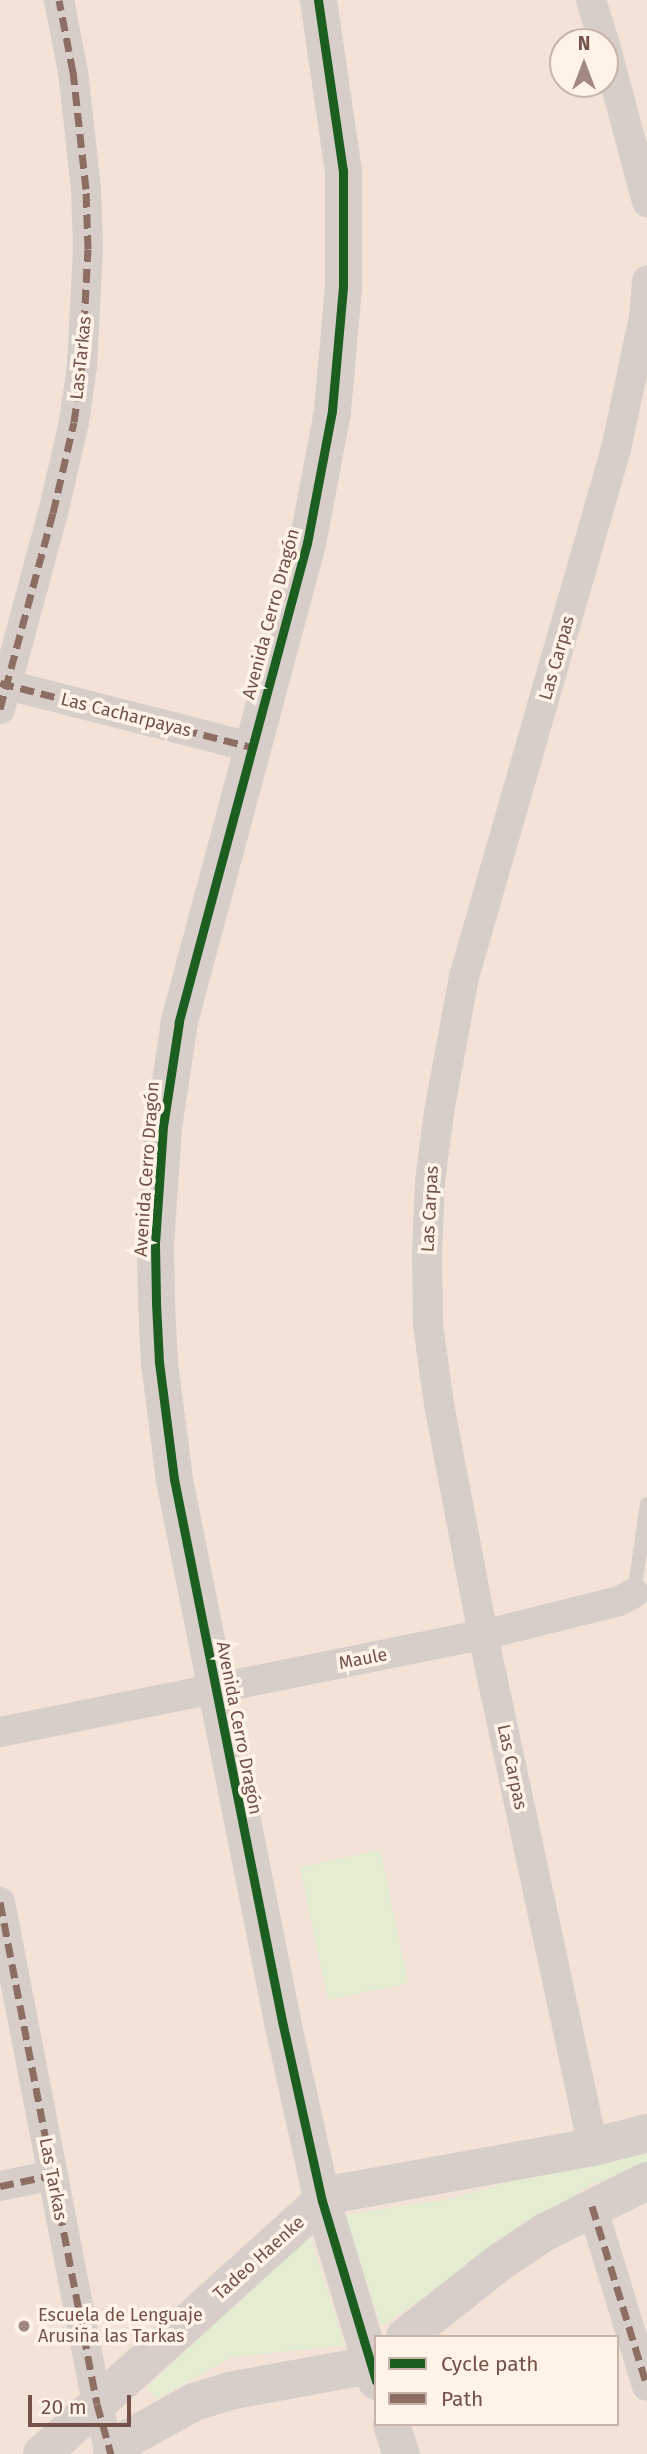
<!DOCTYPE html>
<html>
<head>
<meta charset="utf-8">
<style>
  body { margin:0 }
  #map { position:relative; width:647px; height:2454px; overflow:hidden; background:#f7efe6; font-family:"Fira Sans",sans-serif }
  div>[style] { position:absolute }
  .residential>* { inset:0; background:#f2e3d6 }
  .green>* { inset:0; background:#e4ecd1; transform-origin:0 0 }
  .service>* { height:14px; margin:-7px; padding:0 7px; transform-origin:7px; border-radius:7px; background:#d7cdc9 }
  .minor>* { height:30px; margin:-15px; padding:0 15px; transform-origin:15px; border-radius:15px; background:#d7cdc9 }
  .tertiary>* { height:37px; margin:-18.5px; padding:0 18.5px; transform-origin:18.5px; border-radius:18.5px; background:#d7cdc9 }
  .secondary>* { height:38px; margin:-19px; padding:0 19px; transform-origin:19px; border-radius:19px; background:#d7cdc9 }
  .quiet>* { height:7px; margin-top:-3.5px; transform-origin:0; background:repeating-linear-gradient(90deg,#8d6e63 0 14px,transparent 0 21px) }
  .cycleway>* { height:9px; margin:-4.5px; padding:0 4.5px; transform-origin:4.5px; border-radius:4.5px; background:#1b5e20 }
  .dots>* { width:19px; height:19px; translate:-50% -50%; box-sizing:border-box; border:4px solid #fff3e7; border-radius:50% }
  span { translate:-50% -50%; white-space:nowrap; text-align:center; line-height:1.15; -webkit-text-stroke:7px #fff3e7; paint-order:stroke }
  .street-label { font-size:18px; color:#745247 }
  .poi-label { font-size:18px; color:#745247 }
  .left { translate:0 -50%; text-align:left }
  .legend { position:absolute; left:374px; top:2335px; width:245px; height:91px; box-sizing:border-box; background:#fff3e7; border:2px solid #c7b3a7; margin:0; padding:9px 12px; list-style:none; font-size:21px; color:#745247 }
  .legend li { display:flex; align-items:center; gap:14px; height:35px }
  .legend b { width:35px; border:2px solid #c7b3a7 }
  .north { position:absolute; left:549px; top:28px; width:70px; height:70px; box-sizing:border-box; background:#fff3e7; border:2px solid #c7b3a7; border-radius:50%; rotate:0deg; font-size:19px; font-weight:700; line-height:28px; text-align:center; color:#745247 }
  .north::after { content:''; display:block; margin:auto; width:24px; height:32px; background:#a2897f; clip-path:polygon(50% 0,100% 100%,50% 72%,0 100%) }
  .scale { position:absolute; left:28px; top:2395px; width:103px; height:32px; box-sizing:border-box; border:4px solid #745247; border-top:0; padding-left:9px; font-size:21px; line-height:24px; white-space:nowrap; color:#745247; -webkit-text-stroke:5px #fff3e7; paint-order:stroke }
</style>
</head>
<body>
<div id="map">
  <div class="residential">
    <i style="clip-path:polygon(evenodd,0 0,647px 0,647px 2454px,0 2454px,0 0,563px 42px,605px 42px,605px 84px,563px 84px,563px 42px,0 0,376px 2337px,617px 2337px,617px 2424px,376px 2424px,376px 2337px)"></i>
  </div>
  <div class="green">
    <i style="left:380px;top:1850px;width:136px;height:82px;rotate:78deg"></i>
    <i style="clip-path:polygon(647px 2139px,647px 2165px,593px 2183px,381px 2326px,345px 2215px,455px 2198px)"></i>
    <i style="clip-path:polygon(309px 2234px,345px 2345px,232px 2357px,157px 2399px,146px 2389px)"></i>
  </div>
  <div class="service">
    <i style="left:634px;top:1593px;width:90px;rotate:-81.7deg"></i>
  </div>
  <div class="minor">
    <i style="left:591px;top:0;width:44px;rotate:72.8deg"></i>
    <i style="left:605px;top:45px;width:163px;rotate:75deg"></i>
    <i style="left:0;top:683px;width:260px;rotate:14.3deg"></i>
    <i style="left:0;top:709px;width:203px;rotate:-74.9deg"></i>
    <i style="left:53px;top:513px;width:93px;rotate:-77deg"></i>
    <i style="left:74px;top:422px;width:57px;rotate:-81.9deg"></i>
    <i style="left:82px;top:366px;width:117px;rotate:-87.1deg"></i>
    <i style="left:88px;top:249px;width:60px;rotate:-91.9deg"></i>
    <i style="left:86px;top:189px;width:118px;rotate:-96.3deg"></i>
    <i style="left:73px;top:72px;width:73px;rotate:-101deg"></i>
    <i style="left:0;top:1732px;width:493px;rotate:-11.4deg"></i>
    <i style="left:483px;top:1635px;width:140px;rotate:-14deg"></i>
    <i style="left:619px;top:1601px;width:17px;rotate:-28deg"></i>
    <i style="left:0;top:1902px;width:511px;rotate:79.06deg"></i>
    <i style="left:97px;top:2404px;width:52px;rotate:74.4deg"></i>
    <i style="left:593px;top:2147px;width:524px;rotate:-102.13deg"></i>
    <i style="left:483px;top:1635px;width:235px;rotate:-100.8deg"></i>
    <i style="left:439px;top:1404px;width:80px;rotate:-97.9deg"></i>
    <i style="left:428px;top:1325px;width:71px;rotate:-90.8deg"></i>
    <i style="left:427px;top:1254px;width:72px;rotate:-87.6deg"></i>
    <i style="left:430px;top:1182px;width:71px;rotate:-82.7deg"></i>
    <i style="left:439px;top:1112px;width:137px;rotate:-79.5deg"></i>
    <i style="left:464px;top:977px;width:549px;rotate:-73.94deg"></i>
    <i style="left:616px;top:449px;width:135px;rotate:-78deg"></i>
    <i style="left:644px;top:317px;width:37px;rotate:-85deg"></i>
    <i style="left:0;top:2186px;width:54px;rotate:-11.7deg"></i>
    <i style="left:592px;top:2206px;width:188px;rotate:73deg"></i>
  </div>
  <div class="tertiary">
    <i style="left:318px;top:0;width:173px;rotate:81.7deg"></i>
    <i style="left:343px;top:171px;width:116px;rotate:90deg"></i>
    <i style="left:343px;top:287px;width:124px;rotate:95.1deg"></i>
    <i style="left:332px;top:411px;width:134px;rotate:100.7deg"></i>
    <i style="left:307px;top:543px;width:496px;rotate:105deg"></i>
    <i style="left:179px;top:1022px;width:105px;rotate:98.7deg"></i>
    <i style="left:163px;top:1126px;width:118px;rotate:93.9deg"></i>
    <i style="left:155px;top:1244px;width:59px;rotate:89deg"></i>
    <i style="left:156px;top:1303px;width:59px;rotate:87.1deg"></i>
    <i style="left:159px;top:1362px;width:118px;rotate:82.7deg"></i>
    <i style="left:174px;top:1479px;width:553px;rotate:78.73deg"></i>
    <i style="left:282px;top:2021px;width:184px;rotate:77.5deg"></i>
    <i style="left:322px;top:2201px;width:188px;rotate:73.3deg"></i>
    <i style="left:391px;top:2424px;width:32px;rotate:72deg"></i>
  </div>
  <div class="secondary">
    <i style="left:405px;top:2337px;width:121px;rotate:-38.3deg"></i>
    <i style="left:500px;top:2262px;width:54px;rotate:-33.7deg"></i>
    <i style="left:545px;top:2232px;width:114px;rotate:-26.6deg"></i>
    <i style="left:42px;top:2454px;width:377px;rotate:-42.1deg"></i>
    <i style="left:322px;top:2201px;width:14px;rotate:-30deg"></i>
    <i style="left:334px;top:2194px;width:263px;rotate:-10.3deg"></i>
    <i style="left:593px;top:2147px;width:56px;rotate:-14.5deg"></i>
    <i style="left:112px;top:2454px;width:25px;rotate:-42deg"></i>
    <i style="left:131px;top:2437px;width:72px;rotate:-29.1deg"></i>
    <i style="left:194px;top:2402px;width:37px;rotate:-17deg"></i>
    <i style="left:229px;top:2391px;width:143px;rotate:-10.4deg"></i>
    <i style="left:370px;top:2365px;width:8px;rotate:-40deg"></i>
  </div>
  <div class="quiet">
    <i style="left:0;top:683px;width:260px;rotate:14.3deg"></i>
    <i style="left:0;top:709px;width:203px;rotate:-74.9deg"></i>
    <i style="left:53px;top:513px;width:93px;rotate:-77deg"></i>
    <i style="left:74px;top:422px;width:57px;rotate:-81.9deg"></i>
    <i style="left:82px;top:366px;width:117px;rotate:-87.1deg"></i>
    <i style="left:88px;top:249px;width:60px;rotate:-91.9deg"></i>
    <i style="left:86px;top:189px;width:118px;rotate:-96.3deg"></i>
    <i style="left:73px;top:72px;width:73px;rotate:-101deg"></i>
    <i style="left:0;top:1902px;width:511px;rotate:79.06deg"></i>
    <i style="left:97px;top:2404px;width:52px;rotate:74.4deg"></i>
    <i style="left:0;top:2186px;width:54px;rotate:-11.7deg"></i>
    <i style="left:592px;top:2206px;width:188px;rotate:73deg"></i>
  </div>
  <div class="cycleway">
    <i style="left:318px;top:0;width:173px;rotate:81.7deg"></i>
    <i style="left:343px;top:171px;width:116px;rotate:90deg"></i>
    <i style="left:343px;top:287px;width:124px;rotate:95.1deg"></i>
    <i style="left:332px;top:411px;width:134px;rotate:100.7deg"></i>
    <i style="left:307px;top:543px;width:496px;rotate:105deg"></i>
    <i style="left:179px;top:1022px;width:105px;rotate:98.7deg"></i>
    <i style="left:163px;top:1126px;width:118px;rotate:93.9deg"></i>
    <i style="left:155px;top:1244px;width:59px;rotate:89deg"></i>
    <i style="left:156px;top:1303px;width:59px;rotate:87.1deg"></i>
    <i style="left:159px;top:1362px;width:118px;rotate:82.7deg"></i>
    <i style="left:174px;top:1479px;width:553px;rotate:78.73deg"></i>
    <i style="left:282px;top:2021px;width:184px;rotate:77.5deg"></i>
    <i style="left:322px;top:2201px;width:188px;rotate:73.3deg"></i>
  </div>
  <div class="dots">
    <i style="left:24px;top:2326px;background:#a2897f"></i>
  </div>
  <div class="street-label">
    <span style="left:81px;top:358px;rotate:-84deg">Las Tarkas</span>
    <span style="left:271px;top:614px;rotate:-75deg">Avenida Cerro Dragón</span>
    <span style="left:557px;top:658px;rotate:-74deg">Las Carpas</span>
    <span style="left:126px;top:715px;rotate:14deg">Las Cacharpayas</span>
    <span style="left:147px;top:1169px;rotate:-86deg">Avenida Cerro Dragón</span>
    <span style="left:430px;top:1209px;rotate:-87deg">Las Carpas</span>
    <span style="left:363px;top:1659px;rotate:-11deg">Maule</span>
    <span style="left:239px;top:1728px;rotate:79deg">Avenida Cerro Dragón</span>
    <span style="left:512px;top:1767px;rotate:78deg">Las Carpas</span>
    <span style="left:53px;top:2179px;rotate:79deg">Las Tarkas</span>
    <span style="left:259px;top:2258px;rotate:-42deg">Tadeo Haenke</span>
  </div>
  <div class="poi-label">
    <span class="left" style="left:38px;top:2326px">Escuela de Lenguaje<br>Arusiña las Tarkas</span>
  </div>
  <ul class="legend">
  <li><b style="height:9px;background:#1b5e20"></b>Cycle path</li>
  <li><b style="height:9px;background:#8d6e63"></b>Path</li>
  </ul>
  <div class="north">N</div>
  <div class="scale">20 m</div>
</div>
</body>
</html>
